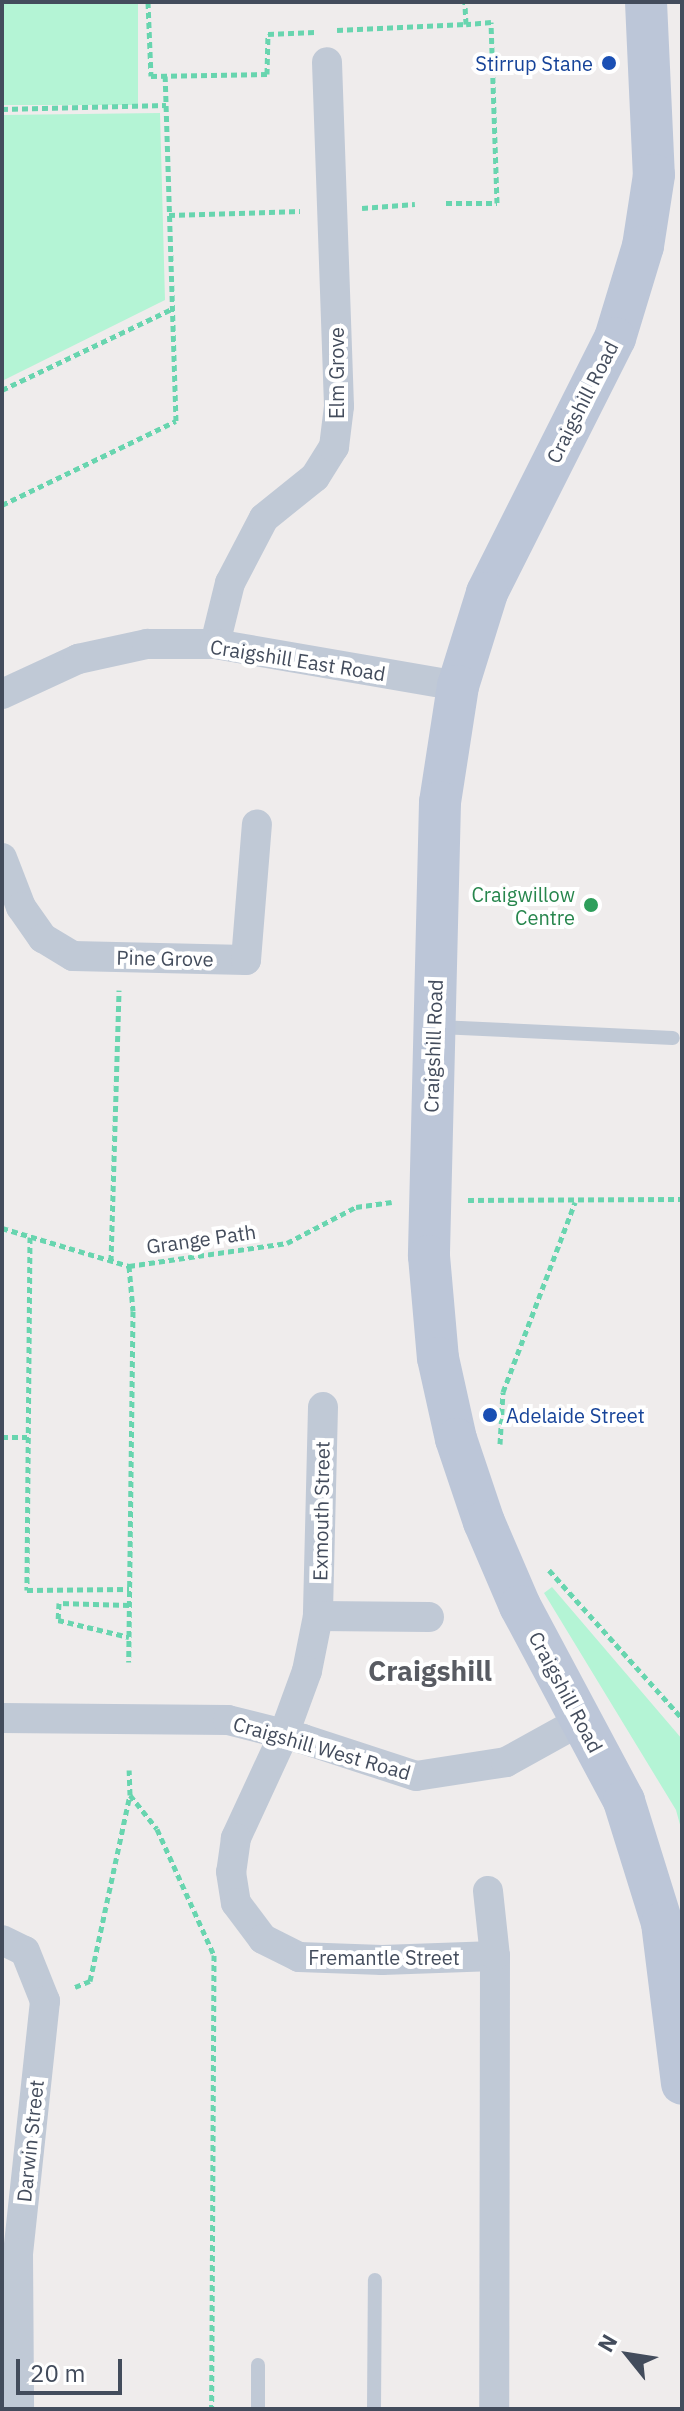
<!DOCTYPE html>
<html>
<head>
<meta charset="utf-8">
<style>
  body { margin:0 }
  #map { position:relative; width:684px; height:2411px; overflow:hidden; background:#efecec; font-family:"IBM Plex Sans",sans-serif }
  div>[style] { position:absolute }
  .green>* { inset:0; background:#b4f4d5; transform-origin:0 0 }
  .path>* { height:5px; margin-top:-2.5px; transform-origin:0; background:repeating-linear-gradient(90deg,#68d5af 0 6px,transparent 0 10px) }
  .lane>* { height:14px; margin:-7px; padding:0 7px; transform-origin:7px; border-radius:7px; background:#c0c9d6 }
  .street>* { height:30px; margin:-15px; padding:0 15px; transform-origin:15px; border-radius:15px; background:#c0c9d6 }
  .secondary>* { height:42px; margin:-21px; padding:0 21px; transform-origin:21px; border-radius:21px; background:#bcc6d8 }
  .dots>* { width:22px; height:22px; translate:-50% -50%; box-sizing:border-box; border:4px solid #fff; border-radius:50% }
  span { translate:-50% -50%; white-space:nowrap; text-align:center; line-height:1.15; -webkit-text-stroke:8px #fff; paint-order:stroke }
  .transit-label { font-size:20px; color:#164399 }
  .right { translate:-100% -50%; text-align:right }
  .left { translate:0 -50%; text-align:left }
  .street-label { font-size:20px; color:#434c5c }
  .leisure-label { font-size:20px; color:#27864d }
  .district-label { font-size:28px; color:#585b62; font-weight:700 }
  .frame { position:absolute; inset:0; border:4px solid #434c5c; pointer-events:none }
  .north { position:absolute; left:588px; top:2315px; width:80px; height:80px; -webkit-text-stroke:6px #fff; paint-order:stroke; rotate:300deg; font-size:22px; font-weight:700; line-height:32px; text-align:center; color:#434c5c }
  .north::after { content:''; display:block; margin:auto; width:28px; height:36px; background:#434c5c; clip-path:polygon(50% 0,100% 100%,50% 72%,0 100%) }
  .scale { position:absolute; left:16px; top:2359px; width:106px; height:36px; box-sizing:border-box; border:4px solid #434c5c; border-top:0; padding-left:10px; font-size:24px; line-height:28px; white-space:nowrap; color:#434c5c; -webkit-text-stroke:6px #fff; paint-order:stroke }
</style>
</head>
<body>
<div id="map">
  <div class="green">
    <i style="left:2px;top:2px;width:136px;height:103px"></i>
    <i style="clip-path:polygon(160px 113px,165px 300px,2px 381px,2px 115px)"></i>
    <i style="clip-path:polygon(552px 1587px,682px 1739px,682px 1832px,676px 1810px,544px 1593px)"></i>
  </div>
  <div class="path">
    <i style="left:148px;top:2px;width:74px;rotate:87.7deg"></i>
    <i style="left:151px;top:76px;width:116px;rotate:-1deg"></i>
    <i style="left:267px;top:74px;width:40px;rotate:-88.6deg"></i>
    <i style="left:268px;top:34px;width:47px;rotate:-2.4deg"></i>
    <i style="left:337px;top:30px;width:129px;rotate:-2.7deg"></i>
    <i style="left:2px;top:109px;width:164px;rotate:-1.4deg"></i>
    <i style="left:446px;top:203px;width:51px"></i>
    <i style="left:497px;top:203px;width:181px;rotate:-91.9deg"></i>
    <i style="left:491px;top:22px;width:25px;rotate:175deg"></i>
    <i style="left:466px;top:24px;width:22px;rotate:-93deg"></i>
    <i style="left:362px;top:208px;width:53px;rotate:-4.3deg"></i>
    <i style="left:169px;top:215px;width:131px;rotate:-1.7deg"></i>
    <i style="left:2px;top:390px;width:188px;rotate:-25.5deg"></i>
    <i style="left:2px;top:505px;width:193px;rotate:-25.8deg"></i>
    <i style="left:176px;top:421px;width:345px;rotate:-91.8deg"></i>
    <i style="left:468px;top:1200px;width:214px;rotate:-0.3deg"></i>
    <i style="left:2px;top:1228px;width:133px;rotate:16.7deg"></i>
    <i style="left:129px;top:1266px;width:160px;rotate:-8.3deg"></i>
    <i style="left:287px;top:1243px;width:78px;rotate:-27.6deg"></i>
    <i style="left:356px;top:1207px;width:36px;rotate:-8deg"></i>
    <i style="left:30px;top:1237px;width:353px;rotate:90.5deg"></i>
    <i style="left:27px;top:1590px;width:102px;rotate:-0.6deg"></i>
    <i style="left:111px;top:1261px;width:271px;rotate:-88.3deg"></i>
    <i style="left:129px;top:1266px;width:45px;rotate:84.9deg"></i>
    <i style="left:133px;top:1311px;width:351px;rotate:90.7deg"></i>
    <i style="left:2px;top:1437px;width:25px"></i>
    <i style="left:500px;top:1444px;width:52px;rotate:-86.7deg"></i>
    <i style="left:503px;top:1392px;width:203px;rotate:-69.2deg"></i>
    <i style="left:549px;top:1570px;width:199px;rotate:48.1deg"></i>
    <i style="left:129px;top:1605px;width:70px;rotate:-178.4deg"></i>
    <i style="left:59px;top:1603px;width:17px;rotate:93deg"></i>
    <i style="left:58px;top:1620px;width:73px;rotate:13.5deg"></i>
    <i style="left:130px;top:1795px;width:43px;rotate:51.5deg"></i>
    <i style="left:157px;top:1829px;width:138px;rotate:65.7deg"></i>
    <i style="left:214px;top:1955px;width:454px;rotate:90.3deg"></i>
    <i style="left:75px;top:1987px;width:16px;rotate:-22deg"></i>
    <i style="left:90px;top:1981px;width:190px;rotate:-77.9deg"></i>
    <i style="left:130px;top:1795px;width:25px;rotate:-92deg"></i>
  </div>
  <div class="lane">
    <i style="left:439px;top:1027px;width:234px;rotate:2.7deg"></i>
    <i style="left:258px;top:2365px;width:44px;rotate:90deg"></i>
    <i style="left:374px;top:2409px;width:129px;rotate:-89.6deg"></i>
  </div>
  <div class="street">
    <i style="left:215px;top:644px;width:63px;rotate:-76.2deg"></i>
    <i style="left:230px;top:583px;width:73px;rotate:-62.4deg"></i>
    <i style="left:264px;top:518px;width:65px;rotate:-38.8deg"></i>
    <i style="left:315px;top:477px;width:36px;rotate:-58deg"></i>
    <i style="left:334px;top:447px;width:41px;rotate:-83deg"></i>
    <i style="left:339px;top:406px;width:344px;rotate:-92deg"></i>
    <i style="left:2px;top:694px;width:84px;rotate:-24.7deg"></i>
    <i style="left:78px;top:659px;width:71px;rotate:-12.3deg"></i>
    <i style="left:147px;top:644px;width:68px"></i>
    <i style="left:215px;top:644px;width:247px;rotate:9.8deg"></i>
    <i style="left:2px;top:858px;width:53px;rotate:68.8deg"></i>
    <i style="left:21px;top:907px;width:38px;rotate:55deg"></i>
    <i style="left:43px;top:938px;width:35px;rotate:31deg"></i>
    <i style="left:73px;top:956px;width:173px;rotate:1.3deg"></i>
    <i style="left:246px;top:960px;width:136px;rotate:-85.4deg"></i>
    <i style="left:323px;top:1407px;width:209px;rotate:91.4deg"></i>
    <i style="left:318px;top:1616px;width:56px;rotate:101.3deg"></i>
    <i style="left:307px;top:1671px;width:67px;rotate:110.1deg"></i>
    <i style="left:284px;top:1734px;width:115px;rotate:114.8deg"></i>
    <i style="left:236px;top:1838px;width:34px;rotate:98deg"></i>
    <i style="left:231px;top:1872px;width:31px;rotate:81deg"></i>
    <i style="left:236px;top:1903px;width:45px;rotate:53.1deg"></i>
    <i style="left:263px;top:1939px;width:40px;rotate:26.6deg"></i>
    <i style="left:299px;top:1957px;width:83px;rotate:2.1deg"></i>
    <i style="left:382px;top:1960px;width:113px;rotate:-2deg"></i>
    <i style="left:495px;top:1956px;width:453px;rotate:90.1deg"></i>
    <i style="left:318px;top:1616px;width:111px;rotate:0.5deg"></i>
    <i style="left:2px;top:1718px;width:226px;rotate:0.5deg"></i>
    <i style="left:228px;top:1720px;width:77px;rotate:14.2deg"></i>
    <i style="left:303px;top:1739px;width:119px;rotate:18.1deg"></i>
    <i style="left:416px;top:1776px;width:91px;rotate:-8.8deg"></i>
    <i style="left:506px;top:1762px;width:87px;rotate:-28.9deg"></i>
    <i style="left:488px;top:1891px;width:65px;rotate:83.9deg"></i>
    <i style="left:2px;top:1940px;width:25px;rotate:26deg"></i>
    <i style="left:25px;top:1951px;width:54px;rotate:68.2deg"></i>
    <i style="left:45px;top:2001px;width:253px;rotate:96.1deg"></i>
    <i style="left:18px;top:2253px;width:156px;rotate:89.6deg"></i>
  </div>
  <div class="secondary">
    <i style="left:646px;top:2px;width:173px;rotate:87.4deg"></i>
    <i style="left:654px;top:175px;width:72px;rotate:98.8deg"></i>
    <i style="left:643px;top:246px;width:96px;rotate:106.9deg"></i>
    <i style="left:615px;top:338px;width:285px;rotate:116.7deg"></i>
    <i style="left:487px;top:593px;width:97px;rotate:107.3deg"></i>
    <i style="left:458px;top:686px;width:117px;rotate:98.8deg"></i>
    <i style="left:440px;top:802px;width:454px;rotate:91.4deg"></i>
    <i style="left:429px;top:1256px;width:102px;rotate:85deg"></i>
    <i style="left:438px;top:1358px;width:83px;rotate:77.5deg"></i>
    <i style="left:456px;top:1439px;width:88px;rotate:71.4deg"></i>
    <i style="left:484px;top:1522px;width:91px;rotate:66.8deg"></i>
    <i style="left:520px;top:1606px;width:221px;rotate:61.9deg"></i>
    <i style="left:624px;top:1801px;width:128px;rotate:72.7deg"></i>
    <i style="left:662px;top:1923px;width:162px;rotate:82.9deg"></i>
  </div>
  <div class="dots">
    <i style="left:609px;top:63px;background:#1a4fb4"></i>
    <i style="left:591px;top:905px;background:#2e9e5b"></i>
    <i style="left:490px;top:1415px;background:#1a4fb4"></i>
  </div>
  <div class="transit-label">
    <span class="right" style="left:593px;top:63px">Stirrup Stane</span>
    <span class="left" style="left:506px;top:1415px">Adelaide Street</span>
  </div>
  <div class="street-label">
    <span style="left:336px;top:373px;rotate:-90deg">Elm Grove</span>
    <span style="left:582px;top:402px;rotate:-63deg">Craigshill Road</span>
    <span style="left:298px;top:660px;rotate:9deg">Craigshill East Road</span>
    <span style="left:165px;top:958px;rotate:1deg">Pine Grove</span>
    <span style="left:433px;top:1046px;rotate:-88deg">Craigshill Road</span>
    <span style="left:201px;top:1239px;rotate:-8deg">Grange Path</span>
    <span style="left:321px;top:1511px;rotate:-89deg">Exmouth Street</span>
    <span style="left:566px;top:1692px;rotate:62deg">Craigshill Road</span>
    <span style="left:322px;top:1748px;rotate:16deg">Craigshill West Road</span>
    <span style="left:384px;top:1957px">Fremantle Street</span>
    <span style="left:30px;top:2141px;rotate:-84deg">Darwin Street</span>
  </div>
  <div class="leisure-label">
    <span class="right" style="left:575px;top:906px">Craigwillow<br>Centre</span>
  </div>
  <div class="district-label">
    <span style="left:430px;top:1671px">Craigshill</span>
  </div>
  <div class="frame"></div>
  <div class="north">N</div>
  <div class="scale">20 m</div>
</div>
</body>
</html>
